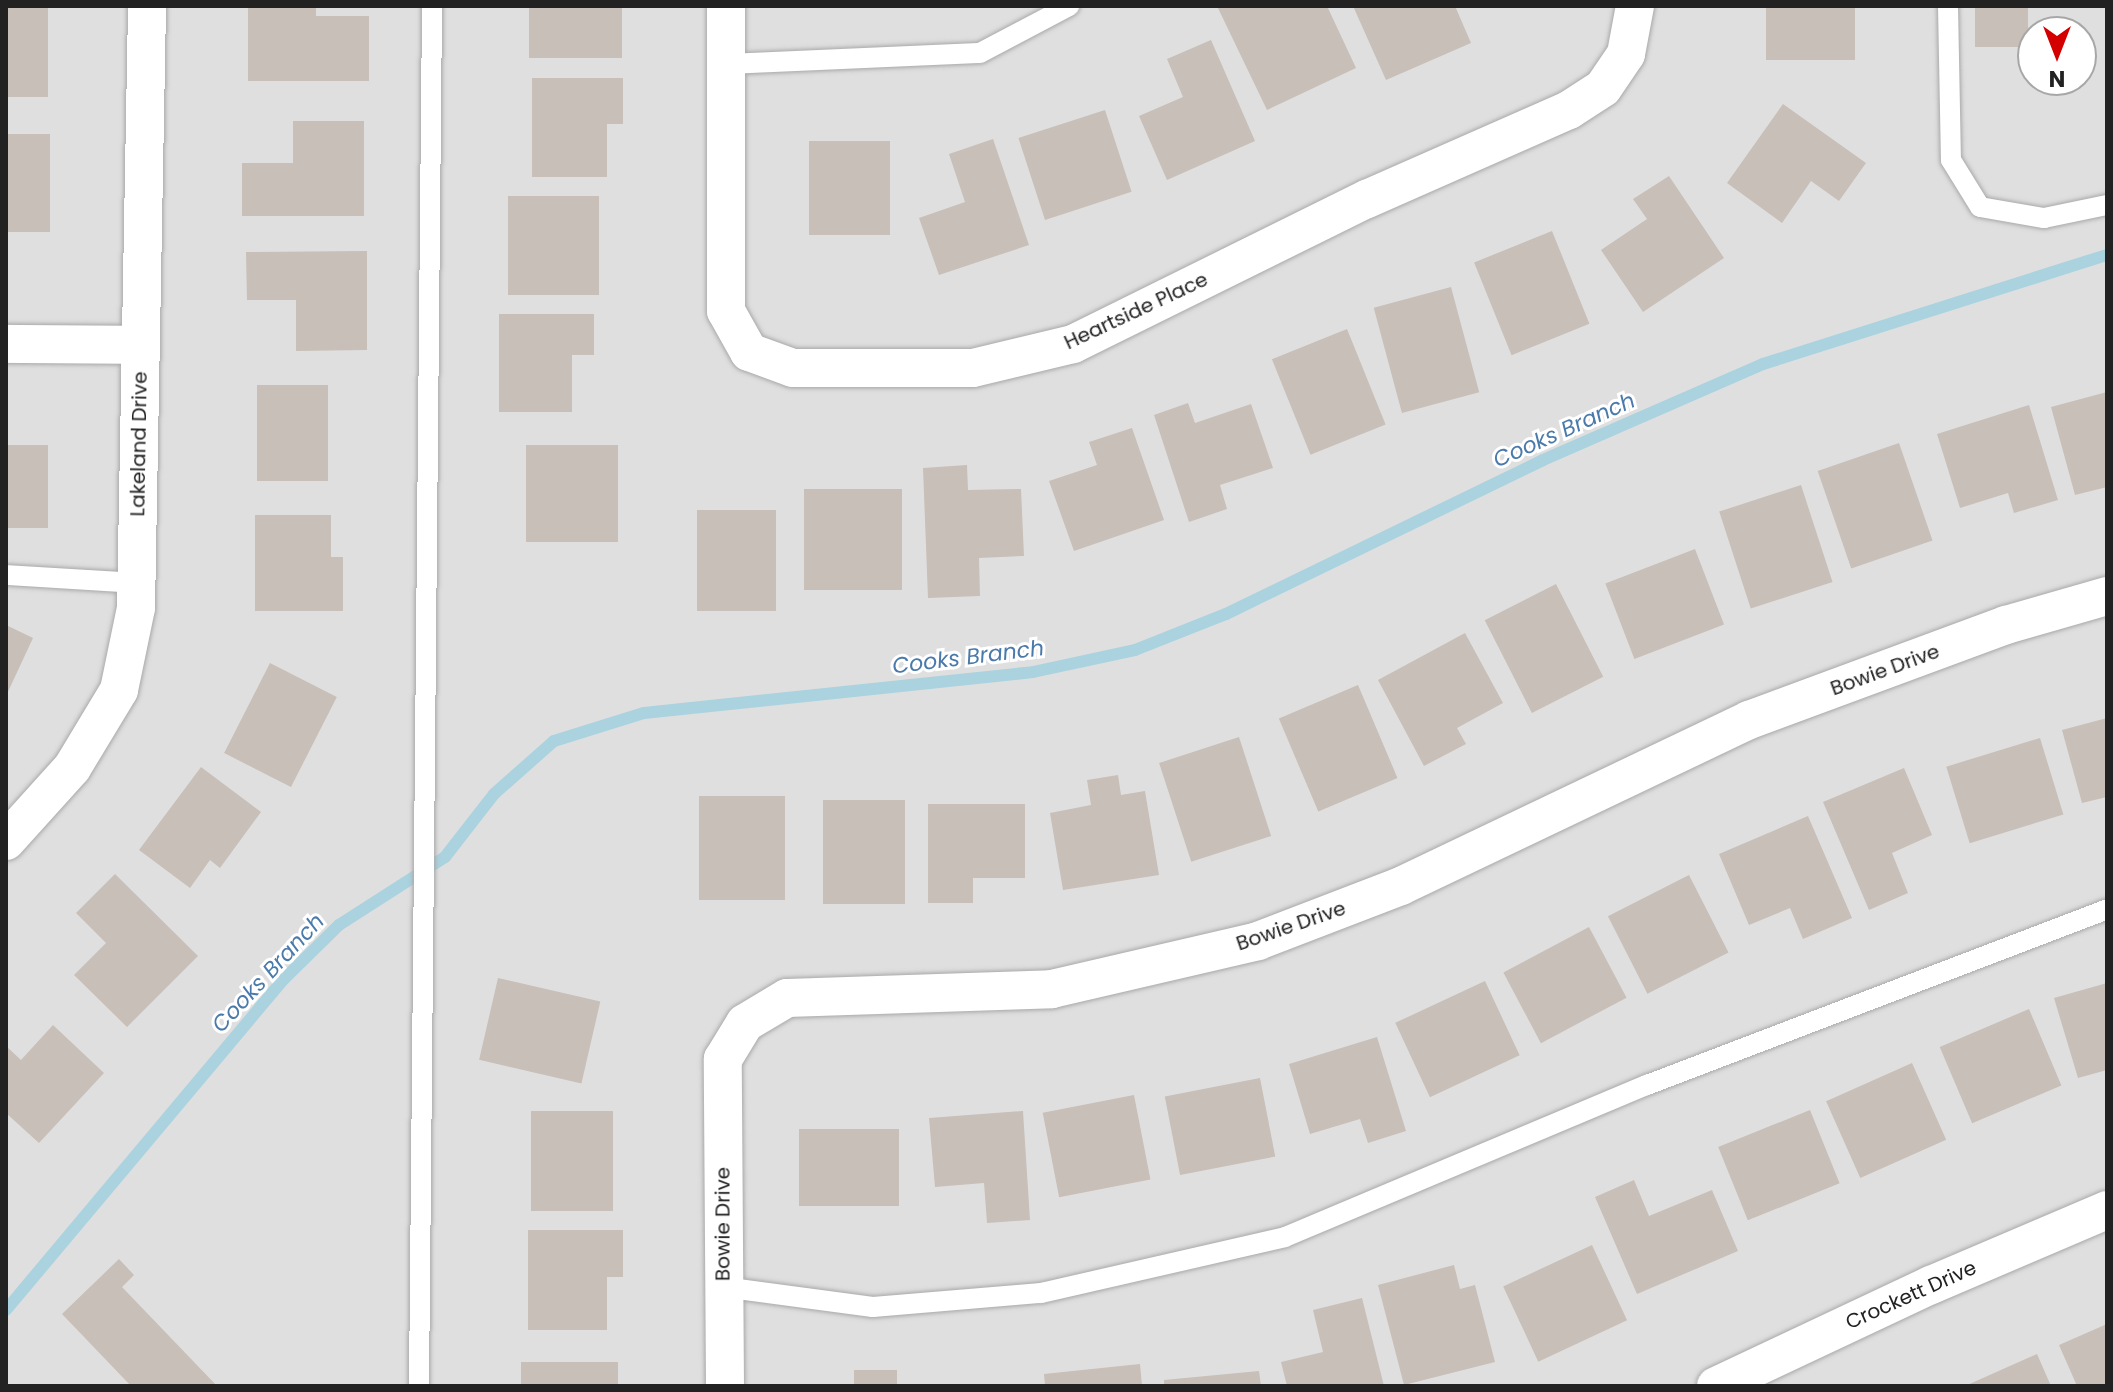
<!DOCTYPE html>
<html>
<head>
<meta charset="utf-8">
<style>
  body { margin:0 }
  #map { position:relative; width:2113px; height:1392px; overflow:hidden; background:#f2efe9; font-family:Poppins,sans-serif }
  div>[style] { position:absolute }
  .residential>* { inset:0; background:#e0dfdf }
  .stream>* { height:12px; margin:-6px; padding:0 6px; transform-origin:6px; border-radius:6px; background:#aad3df }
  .building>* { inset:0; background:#c7bfb8; transform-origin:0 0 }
  .roads { filter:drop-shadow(0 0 2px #a9a9a9) drop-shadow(0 0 2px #a9a9a9) }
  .lane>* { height:20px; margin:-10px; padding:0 10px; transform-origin:10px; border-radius:10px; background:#fff }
  .street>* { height:38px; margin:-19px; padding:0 19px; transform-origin:19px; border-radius:19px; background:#fff }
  span { translate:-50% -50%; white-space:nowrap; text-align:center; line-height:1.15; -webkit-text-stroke:6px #fff; paint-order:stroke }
  .street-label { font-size:20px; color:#222 }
  .water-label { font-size:22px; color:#4a7aab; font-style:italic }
  .frame { position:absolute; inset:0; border:8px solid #222; pointer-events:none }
  .north { position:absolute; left:2017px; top:16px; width:80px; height:80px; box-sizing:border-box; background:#fff; border:2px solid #a7a7a7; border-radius:50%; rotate:180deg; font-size:22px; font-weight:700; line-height:32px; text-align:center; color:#222 }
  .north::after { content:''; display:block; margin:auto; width:28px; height:36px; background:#d40000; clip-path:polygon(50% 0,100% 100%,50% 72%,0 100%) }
</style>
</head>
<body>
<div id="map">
  <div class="residential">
    <i style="clip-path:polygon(evenodd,6px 6px,2107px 6px,2107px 1386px,6px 1386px,6px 6px,2033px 32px,2081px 32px,2081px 80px,2033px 80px,2033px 32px)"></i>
  </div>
  <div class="stream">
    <i style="left:6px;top:1310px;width:432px;rotate:-50deg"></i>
    <i style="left:284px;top:979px;width:77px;rotate:-44.5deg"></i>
    <i style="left:339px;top:925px;width:126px;rotate:-32.7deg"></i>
    <i style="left:445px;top:857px;width:80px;rotate:-52.1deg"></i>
    <i style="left:494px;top:794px;width:80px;rotate:-41.5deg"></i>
    <i style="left:554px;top:741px;width:94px;rotate:-17.3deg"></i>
    <i style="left:644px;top:713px;width:391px;rotate:-6deg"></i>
    <i style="left:1033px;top:672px;width:104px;rotate:-12.2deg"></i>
    <i style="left:1135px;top:650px;width:98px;rotate:-21.6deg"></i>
    <i style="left:1226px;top:614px;width:352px;rotate:-25.9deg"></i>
    <i style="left:1543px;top:460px;width:240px;rotate:-23.6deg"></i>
    <i style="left:1763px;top:364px;width:361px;rotate:-17.6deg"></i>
  </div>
  <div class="building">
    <i style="left:6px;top:6px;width:42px;height:91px"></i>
    <i style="clip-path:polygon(248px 6px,316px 6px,316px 16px,369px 16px,369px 81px,248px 81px)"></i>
    <i style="left:529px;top:6px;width:93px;height:52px"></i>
    <i style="clip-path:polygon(1217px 6px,1327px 6px,1356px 68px,1267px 110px)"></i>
    <i style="clip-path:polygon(1353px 6px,1455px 6px,1471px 43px,1386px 80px)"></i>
    <i style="left:1766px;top:6px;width:89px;height:54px"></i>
    <i style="left:1975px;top:6px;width:53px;height:41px"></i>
    <i style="clip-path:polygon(1211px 40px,1255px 141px,1167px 180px,1139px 116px,1183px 97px,1167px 59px)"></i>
    <i style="clip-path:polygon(532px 78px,623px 78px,623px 124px,607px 124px,607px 177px,532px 177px)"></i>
    <i style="clip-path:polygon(1783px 104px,1866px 163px,1839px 201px,1811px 181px,1782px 223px,1727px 183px)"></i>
    <i style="left:1105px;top:110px;width:86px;height:91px;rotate:72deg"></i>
    <i style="clip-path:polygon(293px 121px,364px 121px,364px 216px,242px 216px,242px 163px,293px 163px)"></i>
    <i style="left:6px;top:134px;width:44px;height:98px"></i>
    <i style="clip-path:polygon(993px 139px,1029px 245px,939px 275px,919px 218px,965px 202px,949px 154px)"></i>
    <i style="left:809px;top:141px;width:81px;height:94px"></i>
    <i style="clip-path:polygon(1669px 176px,1724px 258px,1643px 312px,1601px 250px,1647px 219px,1633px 199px)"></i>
    <i style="left:508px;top:196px;width:91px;height:99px"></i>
    <i style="left:1552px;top:231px;width:100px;height:84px;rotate:68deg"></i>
    <i style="clip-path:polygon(367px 251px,367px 350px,296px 351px,296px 300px,247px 300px,246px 252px)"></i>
    <i style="left:1451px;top:287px;width:109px;height:80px;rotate:75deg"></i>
    <i style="clip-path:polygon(499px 314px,594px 314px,594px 355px,572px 355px,572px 412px,499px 412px)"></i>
    <i style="left:1347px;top:329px;width:103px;height:81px;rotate:68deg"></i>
    <i style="left:257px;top:385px;width:71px;height:96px"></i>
    <i style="clip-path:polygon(2107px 392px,2107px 487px,2075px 495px,2051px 407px)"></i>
    <i style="clip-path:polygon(1188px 403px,1195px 423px,1251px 404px,1273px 468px,1220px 485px,1227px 509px,1189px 522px,1154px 415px)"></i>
    <i style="clip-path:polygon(2029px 405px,2058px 500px,2014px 513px,2008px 493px,1960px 508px,1937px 434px)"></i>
    <i style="clip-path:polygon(1132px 428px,1164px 520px,1074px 551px,1049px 481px,1097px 465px,1089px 442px)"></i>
    <i style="left:1899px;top:443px;width:103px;height:86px;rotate:71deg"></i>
    <i style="left:6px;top:445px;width:42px;height:83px"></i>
    <i style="left:526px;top:445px;width:92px;height:97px"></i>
    <i style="clip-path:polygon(967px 465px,968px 490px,1021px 489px,1024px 556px,979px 558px,980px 596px,928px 598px,923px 468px)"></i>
    <i style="left:1801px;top:485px;width:102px;height:86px;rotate:72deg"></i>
    <i style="left:804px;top:489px;width:98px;height:101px"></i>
    <i style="left:697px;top:510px;width:79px;height:101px"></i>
    <i style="clip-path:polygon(255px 515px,331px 515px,331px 557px,343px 557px,343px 611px,255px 611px)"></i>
    <i style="left:1695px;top:549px;width:81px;height:96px;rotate:69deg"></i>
    <i style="left:1556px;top:584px;width:104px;height:80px;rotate:63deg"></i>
    <i style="clip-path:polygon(6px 625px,33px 638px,6px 696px)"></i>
    <i style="clip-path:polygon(1465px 633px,1503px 703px,1457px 728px,1466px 744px,1424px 766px,1378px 680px)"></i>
    <i style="left:270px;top:663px;width:75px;height:101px;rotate:27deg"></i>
    <i style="left:1358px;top:685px;width:101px;height:86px;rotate:67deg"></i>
    <i style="clip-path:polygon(2107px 718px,2107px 797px,2082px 803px,2062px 730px)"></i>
    <i style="left:1239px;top:737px;width:104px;height:84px;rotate:72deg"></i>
    <i style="left:2040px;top:738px;width:80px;height:98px;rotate:73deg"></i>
    <i style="clip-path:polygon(201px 767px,261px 812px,220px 868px,210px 860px,190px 888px,139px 850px)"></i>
    <i style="clip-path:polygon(1904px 768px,1932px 835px,1892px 853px,1908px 893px,1869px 910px,1823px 802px)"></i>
    <i style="clip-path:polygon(1118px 775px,1121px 795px,1145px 791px,1159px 875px,1063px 890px,1050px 813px,1091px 805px,1087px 780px)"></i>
    <i style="left:699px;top:796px;width:86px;height:104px"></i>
    <i style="left:823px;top:800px;width:82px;height:104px"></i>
    <i style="clip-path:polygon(928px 804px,1025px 804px,1025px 878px,973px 878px,973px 903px,928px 903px)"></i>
    <i style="clip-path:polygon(1808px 816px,1852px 918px,1803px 939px,1790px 908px,1749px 925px,1719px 854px)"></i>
    <i style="clip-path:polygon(115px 874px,198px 956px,127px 1027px,74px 975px,106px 943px,76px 913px)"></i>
    <i style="left:1689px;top:875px;width:87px;height:91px;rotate:63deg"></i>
    <i style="left:1589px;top:927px;width:80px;height:97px;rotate:62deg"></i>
    <i style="left:498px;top:978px;width:105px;height:84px;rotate:13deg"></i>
    <i style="left:1485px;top:981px;width:82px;height:99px;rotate:65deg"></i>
    <i style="clip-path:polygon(2107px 983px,2107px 1070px,2078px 1078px,2054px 998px)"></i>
    <i style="left:2029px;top:1009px;width:83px;height:97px;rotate:67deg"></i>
    <i style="clip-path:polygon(53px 1025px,104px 1073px,39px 1143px,6px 1113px,6px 1046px,21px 1060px)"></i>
    <i style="clip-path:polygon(1377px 1037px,1406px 1131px,1368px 1143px,1360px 1119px,1310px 1134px,1289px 1064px)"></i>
    <i style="left:1912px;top:1063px;width:84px;height:94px;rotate:66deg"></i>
    <i style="left:1260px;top:1078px;width:80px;height:97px;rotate:79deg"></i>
    <i style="left:1134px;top:1095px;width:86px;height:93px;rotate:79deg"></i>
    <i style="left:1810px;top:1110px;width:79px;height:99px;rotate:68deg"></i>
    <i style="left:531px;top:1111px;width:82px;height:100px"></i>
    <i style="clip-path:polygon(1023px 1111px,1030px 1220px,987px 1223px,984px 1183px,935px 1187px,929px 1118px)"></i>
    <i style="left:799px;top:1129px;width:100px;height:77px"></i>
    <i style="clip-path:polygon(1634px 1180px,1649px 1216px,1712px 1190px,1738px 1251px,1637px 1294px,1595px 1197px)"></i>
    <i style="clip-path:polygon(528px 1230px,623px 1230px,623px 1277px,607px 1277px,607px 1330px,528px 1330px)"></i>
    <i style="left:1592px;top:1245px;width:83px;height:98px;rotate:65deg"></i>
    <i style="clip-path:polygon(119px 1259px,134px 1275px,122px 1287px,217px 1386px,131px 1386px,62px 1314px)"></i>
    <i style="clip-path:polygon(1454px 1265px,1460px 1289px,1475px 1285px,1495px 1362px,1404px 1385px,1378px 1285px)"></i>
    <i style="clip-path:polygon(1362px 1298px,1384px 1386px,1287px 1386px,1281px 1362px,1323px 1352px,1313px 1310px)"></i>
    <i style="clip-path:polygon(2107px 1324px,2107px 1386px,2077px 1386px,2059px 1345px)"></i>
    <i style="clip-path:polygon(2037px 1354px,2051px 1386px,1965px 1386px)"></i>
    <i style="left:521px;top:1362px;width:97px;height:24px"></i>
    <i style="clip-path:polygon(1140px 1364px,1142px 1386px,1045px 1386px,1044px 1374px)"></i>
    <i style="left:854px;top:1370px;width:43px;height:16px"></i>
    <i style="clip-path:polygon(1259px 1371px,1261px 1386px,1164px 1386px,1164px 1380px)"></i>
  </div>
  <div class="roads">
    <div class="lane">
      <i style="left:1948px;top:6px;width:154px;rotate:88.9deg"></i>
      <i style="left:1951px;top:160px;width:55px;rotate:58.3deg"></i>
      <i style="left:1980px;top:207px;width:65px;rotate:9.8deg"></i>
      <i style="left:2044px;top:218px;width:64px;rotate:-11.7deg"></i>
      <i style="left:726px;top:64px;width:254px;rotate:-2.5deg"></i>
      <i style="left:980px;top:53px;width:101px;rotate:-27.8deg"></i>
      <i style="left:6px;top:575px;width:130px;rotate:3.5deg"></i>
      <i style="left:723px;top:1287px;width:151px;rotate:7.6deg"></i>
      <i style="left:873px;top:1307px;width:169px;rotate:-4.8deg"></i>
      <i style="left:1041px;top:1293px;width:250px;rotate:-12.9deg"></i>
      <i style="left:1285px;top:1237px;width:393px;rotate:-22.8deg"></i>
      <i style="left:1647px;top:1085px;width:493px;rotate:-20.9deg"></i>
      <i style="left:419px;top:1386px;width:1380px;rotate:-89.46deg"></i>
    </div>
    <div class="street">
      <i style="left:726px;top:6px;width:305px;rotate:90deg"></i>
      <i style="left:726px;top:311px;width:47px;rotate:60.7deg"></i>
      <i style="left:749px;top:352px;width:47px;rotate:20deg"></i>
      <i style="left:793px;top:368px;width:180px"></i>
      <i style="left:973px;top:368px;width:103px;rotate:-13.5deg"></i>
      <i style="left:1073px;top:344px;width:328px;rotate:-26.3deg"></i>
      <i style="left:1367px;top:199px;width:221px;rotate:-23.8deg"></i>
      <i style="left:1569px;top:110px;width:40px;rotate:-32.9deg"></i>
      <i style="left:1603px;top:88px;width:41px;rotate:-55.9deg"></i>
      <i style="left:1626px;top:54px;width:49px;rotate:-79.4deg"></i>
      <i style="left:6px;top:344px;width:134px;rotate:0.4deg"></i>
      <i style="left:6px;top:841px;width:98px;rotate:-47.9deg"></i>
      <i style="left:72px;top:768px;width:91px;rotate:-58.9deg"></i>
      <i style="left:119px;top:690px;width:84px;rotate:-78.3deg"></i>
      <i style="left:136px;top:608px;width:602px;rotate:-88.95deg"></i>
      <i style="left:725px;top:1386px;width:327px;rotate:-90.4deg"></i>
      <i style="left:723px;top:1059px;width:42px;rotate:-58.6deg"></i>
      <i style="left:745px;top:1023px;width:49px;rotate:-30.8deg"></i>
      <i style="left:787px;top:998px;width:265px;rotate:-1.9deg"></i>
      <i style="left:1052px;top:989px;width:212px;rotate:-13.1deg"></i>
      <i style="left:1258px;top:941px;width:153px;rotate:-21deg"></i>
      <i style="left:1401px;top:886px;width:386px;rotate:-25.5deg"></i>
      <i style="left:1749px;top:720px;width:274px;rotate:-20.3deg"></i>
      <i style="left:2006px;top:625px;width:105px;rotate:-16deg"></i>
      <i style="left:1716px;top:1386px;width:238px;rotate:-25.2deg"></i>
      <i style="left:1931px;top:1285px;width:191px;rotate:-23.1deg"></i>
    </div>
  </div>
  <div class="street-label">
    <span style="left:1136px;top:311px;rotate:-25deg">Heartside Place</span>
    <span style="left:139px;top:444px;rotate:-89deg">Lakeland Drive</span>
    <span style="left:1885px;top:670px;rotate:-20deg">Bowie Drive</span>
    <span style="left:1291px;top:926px;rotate:-19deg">Bowie Drive</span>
    <span style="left:723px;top:1224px;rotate:-90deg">Bowie Drive</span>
    <span style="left:1911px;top:1295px;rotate:-24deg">Crockett Drive</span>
  </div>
  <div class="water-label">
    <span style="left:1564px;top:430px;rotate:-24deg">Cooks Branch</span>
    <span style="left:968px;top:657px;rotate:-7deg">Cooks Branch</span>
    <span style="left:268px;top:973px;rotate:-47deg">Cooks Branch</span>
  </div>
  <div class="frame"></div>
  <div class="north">N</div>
</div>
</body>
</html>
